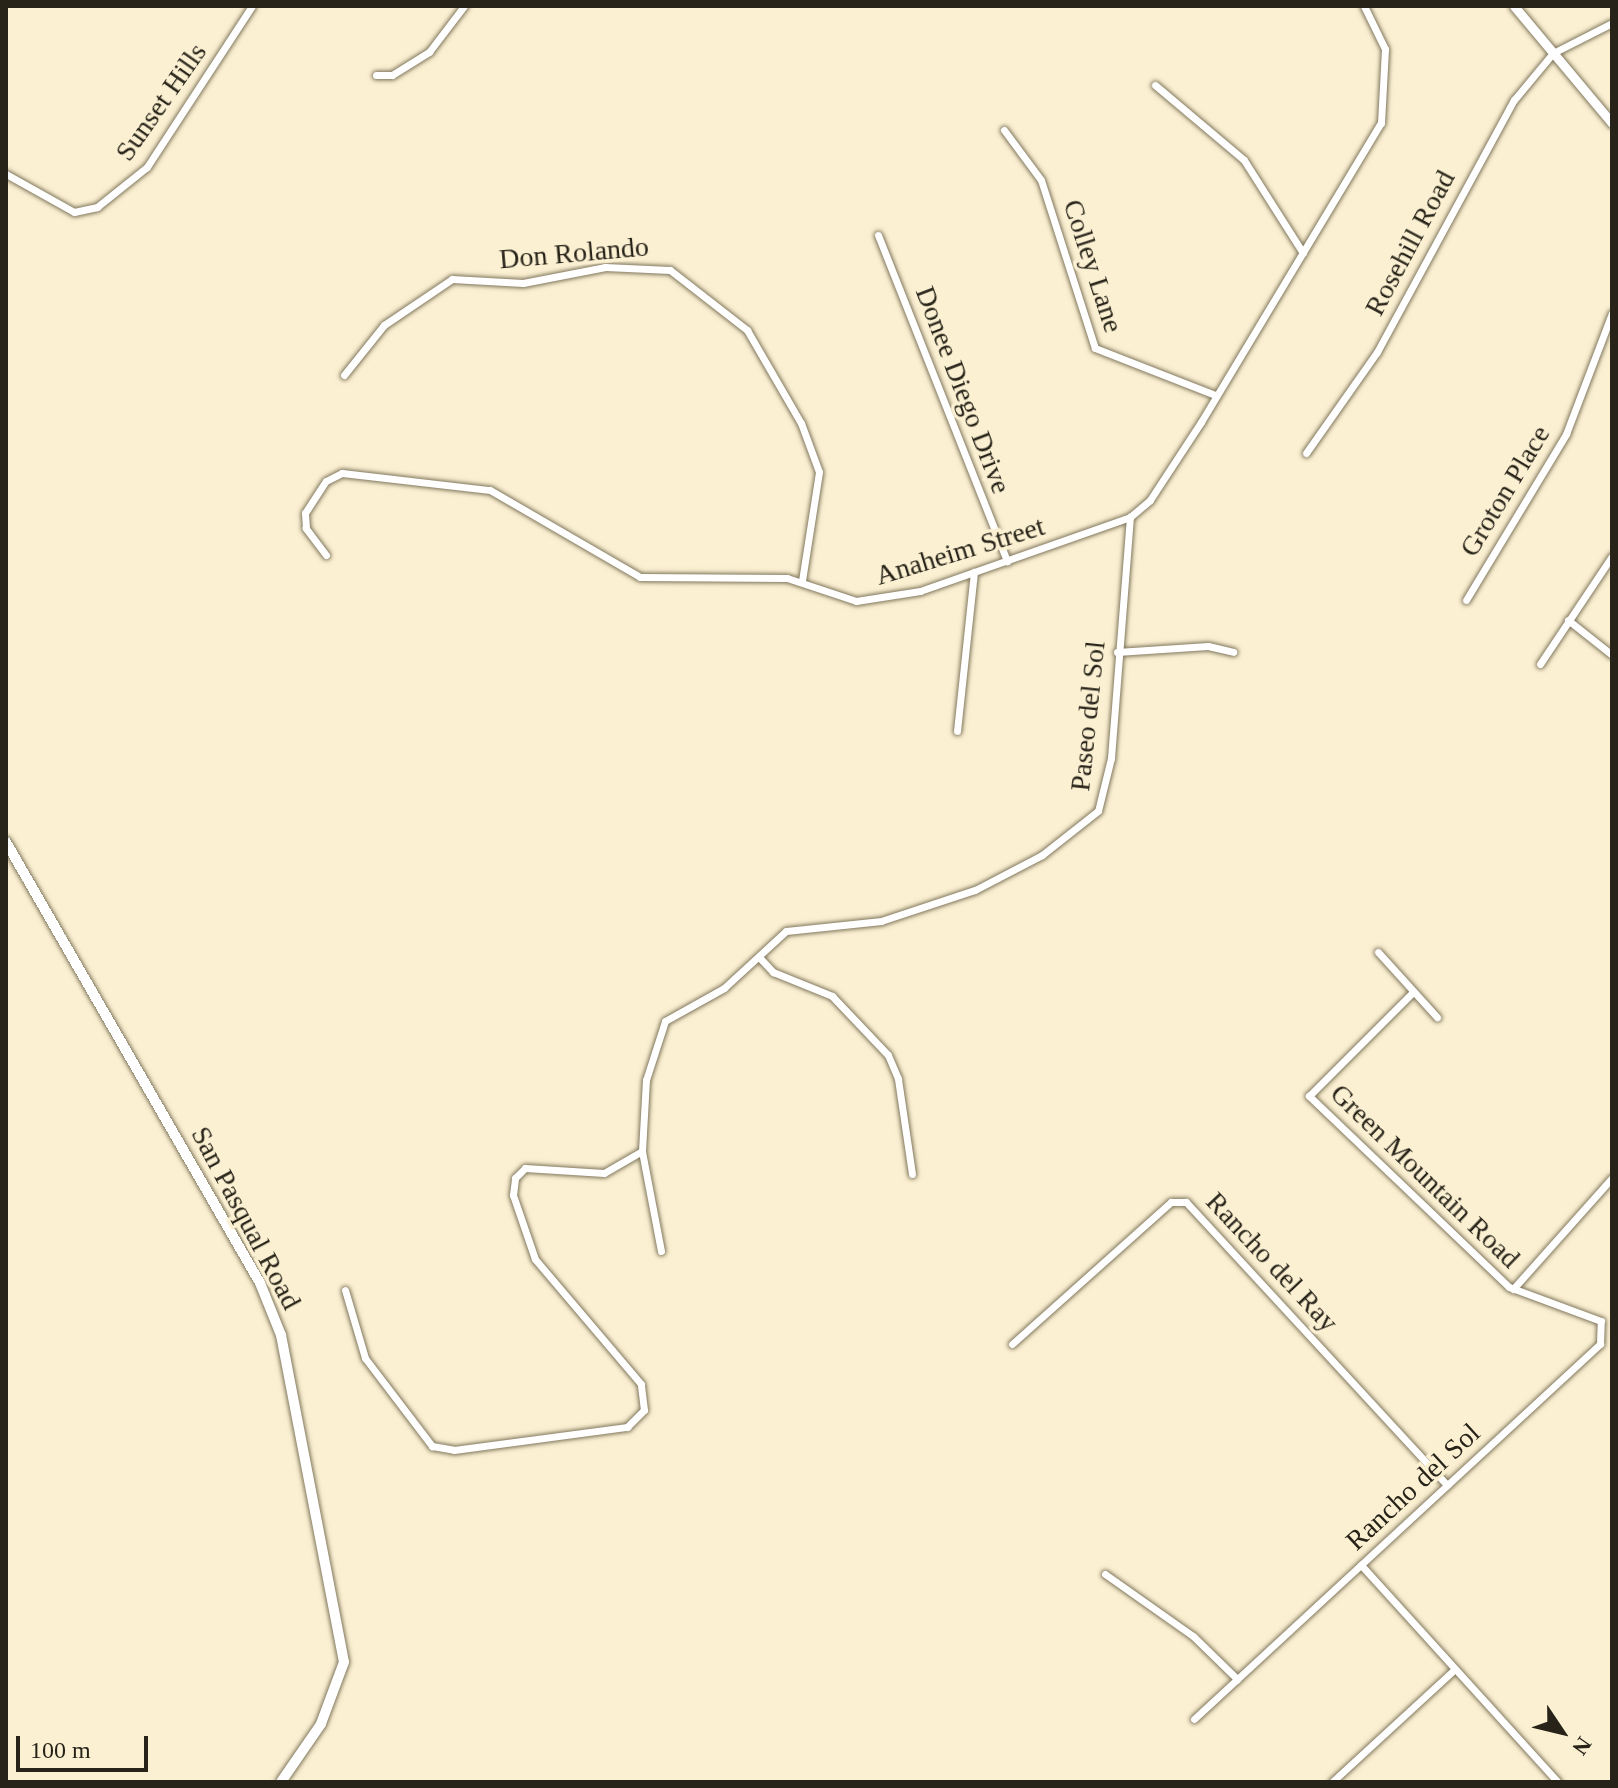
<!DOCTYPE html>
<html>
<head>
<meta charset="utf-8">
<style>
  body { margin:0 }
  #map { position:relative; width:1618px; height:1788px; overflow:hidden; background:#fbf0d2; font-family:Georgia,serif }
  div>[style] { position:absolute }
  .roads { filter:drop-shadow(0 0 2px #82785e) drop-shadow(0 0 2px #82785e) }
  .minor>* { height:7px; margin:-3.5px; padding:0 3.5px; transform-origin:3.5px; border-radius:3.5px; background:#fff }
  .tertiary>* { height:9px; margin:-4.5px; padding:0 4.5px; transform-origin:4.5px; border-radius:4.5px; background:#fff }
  .secondary>* { height:10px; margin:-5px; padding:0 5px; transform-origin:5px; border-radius:5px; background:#fff }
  span { translate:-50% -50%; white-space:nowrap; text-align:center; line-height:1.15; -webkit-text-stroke:7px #fbf0d2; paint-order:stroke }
  .street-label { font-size:28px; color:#272319 }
  .frame { position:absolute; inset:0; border:8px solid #272319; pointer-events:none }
  .north { position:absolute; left:1522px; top:1692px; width:80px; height:80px; -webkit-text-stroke:6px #fbf0d2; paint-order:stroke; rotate:125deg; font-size:22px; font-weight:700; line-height:32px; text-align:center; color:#272319 }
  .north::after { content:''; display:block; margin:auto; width:28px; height:36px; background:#272319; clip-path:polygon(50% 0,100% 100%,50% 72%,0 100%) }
  .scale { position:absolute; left:16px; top:1736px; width:132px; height:36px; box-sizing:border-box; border:4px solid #272319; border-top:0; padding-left:10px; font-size:24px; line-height:28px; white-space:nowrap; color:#272319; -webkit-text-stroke:6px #fbf0d2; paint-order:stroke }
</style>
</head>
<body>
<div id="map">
  <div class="roads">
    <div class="minor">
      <i style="left:376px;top:75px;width:16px"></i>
      <i style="left:392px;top:75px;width:44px;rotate:-31.9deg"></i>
      <i style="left:429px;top:52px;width:58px;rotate:-52.7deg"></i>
      <i style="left:1155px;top:85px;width:116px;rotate:40.1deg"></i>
      <i style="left:1244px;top:160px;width:110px;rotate:57.6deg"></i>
      <i style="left:1004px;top:130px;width:62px;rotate:53.5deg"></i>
      <i style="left:1041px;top:180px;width:176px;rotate:72.2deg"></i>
      <i style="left:1095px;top:348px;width:129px;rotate:21.4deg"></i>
      <i style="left:6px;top:174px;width:78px;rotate:29.2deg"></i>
      <i style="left:74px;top:212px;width:24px;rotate:-12deg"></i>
      <i style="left:97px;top:207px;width:64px;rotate:-38.7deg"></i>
      <i style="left:147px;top:167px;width:192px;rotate:-56.9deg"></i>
      <i style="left:878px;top:235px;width:351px;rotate:68.4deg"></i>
      <i style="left:344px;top:375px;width:64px;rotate:-51.3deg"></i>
      <i style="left:384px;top:325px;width:82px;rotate:-34.1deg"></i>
      <i style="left:452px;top:279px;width:71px;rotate:3.2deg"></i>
      <i style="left:523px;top:283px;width:84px;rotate:-11deg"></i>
      <i style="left:605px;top:267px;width:65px;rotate:2.6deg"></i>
      <i style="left:670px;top:270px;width:98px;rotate:37.9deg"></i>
      <i style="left:747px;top:330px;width:108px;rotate:59.9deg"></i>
      <i style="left:801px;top:423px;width:52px;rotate:69.8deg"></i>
      <i style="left:819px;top:472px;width:109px;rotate:98.9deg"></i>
      <i style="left:1306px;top:453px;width:123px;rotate:-54.9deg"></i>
      <i style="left:1377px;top:352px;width:287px;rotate:-61.5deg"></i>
      <i style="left:1514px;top:100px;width:61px;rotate:-50.3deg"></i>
      <i style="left:1553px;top:53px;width:66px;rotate:-27deg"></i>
      <i style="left:326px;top:555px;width:34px;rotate:-127deg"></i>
      <i style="left:306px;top:528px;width:15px;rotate:-94deg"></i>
      <i style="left:305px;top:513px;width:38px;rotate:-57deg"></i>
      <i style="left:326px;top:481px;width:18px;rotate:-27deg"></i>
      <i style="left:342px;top:473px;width:149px;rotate:6.6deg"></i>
      <i style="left:490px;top:490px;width:173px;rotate:30.1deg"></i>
      <i style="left:640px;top:577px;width:147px;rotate:0.4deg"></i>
      <i style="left:787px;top:578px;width:73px;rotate:18.4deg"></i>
      <i style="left:856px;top:601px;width:65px;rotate:-8.9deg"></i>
      <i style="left:920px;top:591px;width:223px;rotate:-19.4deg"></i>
      <i style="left:1130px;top:517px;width:26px;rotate:-40deg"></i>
      <i style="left:1150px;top:500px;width:93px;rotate:-56.8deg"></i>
      <i style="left:1201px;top:422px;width:349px;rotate:-59deg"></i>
      <i style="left:1381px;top:123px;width:74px;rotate:-86.9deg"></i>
      <i style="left:1385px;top:49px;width:48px;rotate:-116deg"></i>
      <i style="left:1466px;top:600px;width:194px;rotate:-58.9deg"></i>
      <i style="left:1566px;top:434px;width:129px;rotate:-69.2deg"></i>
      <i style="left:1568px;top:620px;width:56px;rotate:38.5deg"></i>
      <i style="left:1117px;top:652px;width:91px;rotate:-3.8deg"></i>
      <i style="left:1208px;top:646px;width:26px;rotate:13deg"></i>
      <i style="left:1540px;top:664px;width:130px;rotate:-56.3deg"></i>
      <i style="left:957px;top:731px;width:160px;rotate:-83.9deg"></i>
      <i style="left:1378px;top:952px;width:88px;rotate:47.8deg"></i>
      <i style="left:759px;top:957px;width:21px;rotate:47deg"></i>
      <i style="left:773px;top:972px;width:64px;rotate:22.1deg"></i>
      <i style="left:832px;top:996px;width:81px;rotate:46.5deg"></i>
      <i style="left:888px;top:1055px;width:26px;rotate:67deg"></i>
      <i style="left:898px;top:1079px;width:96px;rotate:81.6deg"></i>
      <i style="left:661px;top:1251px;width:102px;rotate:-100.8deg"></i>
      <i style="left:642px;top:1151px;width:71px;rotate:-86.8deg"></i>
      <i style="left:646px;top:1080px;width:62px;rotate:-72.1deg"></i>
      <i style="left:665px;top:1021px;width:68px;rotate:-29.2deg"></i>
      <i style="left:724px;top:988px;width:84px;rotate:-42.6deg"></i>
      <i style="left:786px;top:931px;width:96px;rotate:-6deg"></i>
      <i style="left:881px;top:921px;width:99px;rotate:-18.3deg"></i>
      <i style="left:975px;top:890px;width:76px;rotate:-27.6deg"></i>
      <i style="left:1042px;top:855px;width:71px;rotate:-38.2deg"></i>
      <i style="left:1098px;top:811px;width:55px;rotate:-76.2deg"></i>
      <i style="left:1111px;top:758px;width:242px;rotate:-85.5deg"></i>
      <i style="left:1513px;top:1289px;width:149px;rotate:-48.3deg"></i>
      <i style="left:345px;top:1290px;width:71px;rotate:73.6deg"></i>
      <i style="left:365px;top:1358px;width:111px;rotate:52.7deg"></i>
      <i style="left:432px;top:1446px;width:22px;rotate:10deg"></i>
      <i style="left:454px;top:1450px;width:175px;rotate:-7.6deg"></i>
      <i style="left:627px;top:1427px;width:24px;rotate:-45deg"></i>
      <i style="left:644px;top:1410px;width:26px;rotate:-97deg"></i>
      <i style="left:641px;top:1384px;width:164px;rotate:-130.3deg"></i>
      <i style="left:535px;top:1259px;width:68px;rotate:-109deg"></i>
      <i style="left:513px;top:1195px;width:17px;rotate:-83deg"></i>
      <i style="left:515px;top:1178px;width:14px;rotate:-45deg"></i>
      <i style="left:525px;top:1168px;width:79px;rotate:3.6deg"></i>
      <i style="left:604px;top:1173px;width:44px;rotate:-30.1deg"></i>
      <i style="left:1012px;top:1344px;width:213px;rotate:-41.8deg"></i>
      <i style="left:1171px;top:1202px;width:15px"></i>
      <i style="left:1186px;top:1202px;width:385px;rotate:47.3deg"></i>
      <i style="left:1361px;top:1565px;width:293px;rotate:47.8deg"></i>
      <i style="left:1105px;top:1574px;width:108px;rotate:35.2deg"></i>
      <i style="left:1193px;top:1636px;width:62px;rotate:44.3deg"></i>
      <i style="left:1194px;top:1719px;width:553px;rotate:-42.73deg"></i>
      <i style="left:1600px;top:1344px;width:23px;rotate:-88deg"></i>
      <i style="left:1601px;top:1321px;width:98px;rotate:-159.7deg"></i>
      <i style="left:1509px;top:1287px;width:277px;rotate:-136.3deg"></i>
      <i style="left:1309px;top:1096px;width:146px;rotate:-45deg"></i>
      <i style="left:1332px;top:1782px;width:167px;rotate:-42.6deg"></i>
    </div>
    <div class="tertiary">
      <i style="left:1514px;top:6px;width:153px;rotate:50.1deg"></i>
    </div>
    <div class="secondary">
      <i style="left:6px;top:842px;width:509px;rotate:60.06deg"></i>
      <i style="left:260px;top:1283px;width:56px;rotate:68deg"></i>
      <i style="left:281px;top:1335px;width:333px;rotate:79.1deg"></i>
      <i style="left:344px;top:1662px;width:66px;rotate:110.4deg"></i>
      <i style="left:321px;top:1724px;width:70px;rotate:124.6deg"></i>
    </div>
  </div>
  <div class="street-label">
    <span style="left:161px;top:102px;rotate:-55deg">Sunset Hills</span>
    <span style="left:1410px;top:243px;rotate:-62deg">Rosehill Road</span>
    <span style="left:574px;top:253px;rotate:-5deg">Don Rolando</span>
    <span style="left:1093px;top:266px;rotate:72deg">Colley Lane</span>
    <span style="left:963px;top:390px;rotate:69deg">Donee Diego Drive</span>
    <span style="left:1505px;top:491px;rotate:-59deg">Groton Place</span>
    <span style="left:960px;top:551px;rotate:-17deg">Anaheim Street</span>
    <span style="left:1088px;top:716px;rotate:-84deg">Paseo del Sol</span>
    <span style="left:1425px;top:1176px;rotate:44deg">Green Mountain Road</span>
    <span style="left:246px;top:1218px;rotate:62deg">San Pasqual Road</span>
    <span style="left:1272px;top:1262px;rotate:47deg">Rancho del Ray</span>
    <span style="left:1413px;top:1487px;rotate:-43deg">Rancho del Sol</span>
  </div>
  <div class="frame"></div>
  <div class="north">N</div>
  <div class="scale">100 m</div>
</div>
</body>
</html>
